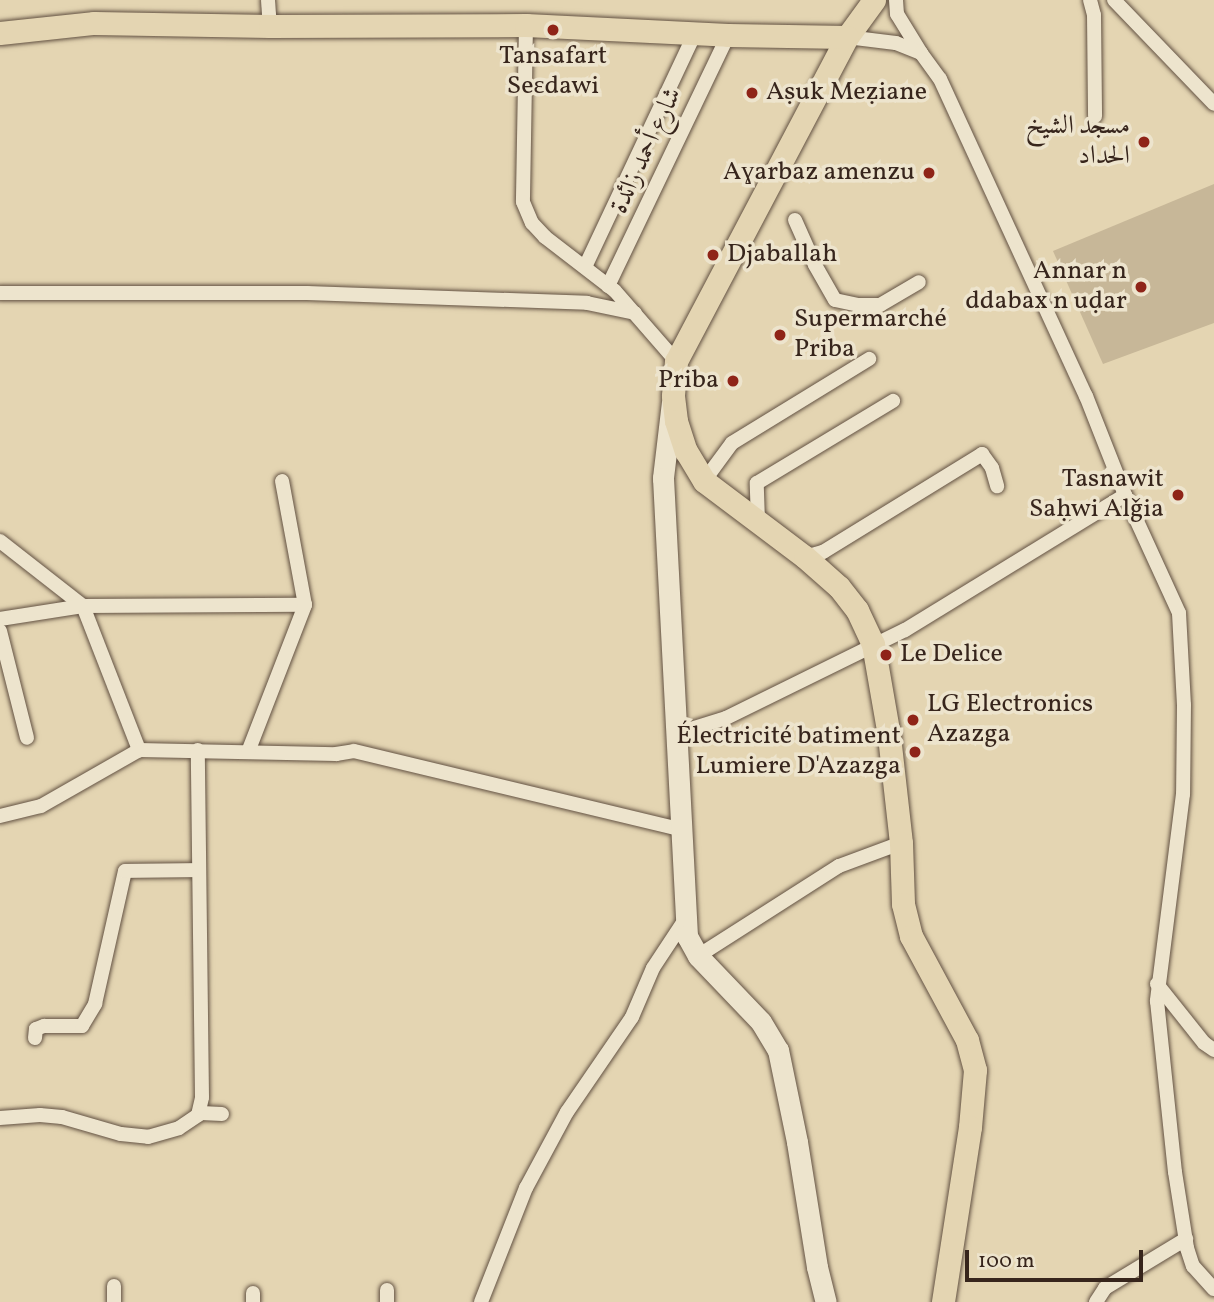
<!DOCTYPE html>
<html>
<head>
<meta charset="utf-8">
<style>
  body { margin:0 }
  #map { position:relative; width:1214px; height:1302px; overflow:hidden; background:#e4d5b2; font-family:Vollkorn,Amiri,serif }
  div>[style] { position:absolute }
  .green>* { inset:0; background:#c7b798 }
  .roads { filter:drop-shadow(0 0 2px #625142) drop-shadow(0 0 2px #625142) }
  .street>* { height:14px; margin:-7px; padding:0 7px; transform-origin:7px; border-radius:7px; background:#ede4cd }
  .secondary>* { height:21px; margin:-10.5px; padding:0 10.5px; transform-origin:10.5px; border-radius:10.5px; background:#ede4cd }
  .primary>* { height:23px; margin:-11.5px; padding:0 11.5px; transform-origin:11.5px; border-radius:11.5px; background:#e4d5b2 }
  .dots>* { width:19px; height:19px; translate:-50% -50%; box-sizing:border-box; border:4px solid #ede4cd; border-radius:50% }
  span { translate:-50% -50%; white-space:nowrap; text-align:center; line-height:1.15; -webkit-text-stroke:7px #ede4cd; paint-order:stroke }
  .poi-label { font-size:26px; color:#37251c }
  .left { translate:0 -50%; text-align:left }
  .right { translate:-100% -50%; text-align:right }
  .street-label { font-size:26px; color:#37251c }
  .scale { position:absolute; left:965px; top:1250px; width:178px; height:32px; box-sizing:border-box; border:4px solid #37251c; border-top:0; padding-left:9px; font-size:21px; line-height:24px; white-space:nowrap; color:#37251c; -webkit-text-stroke:5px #ede4cd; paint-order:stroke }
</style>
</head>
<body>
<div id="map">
  <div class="green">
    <i style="clip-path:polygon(1214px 184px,1214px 323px,1103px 364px,1053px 251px)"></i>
  </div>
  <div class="roads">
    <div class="street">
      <i style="left:268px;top:0;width:26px;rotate:86deg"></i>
      <i style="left:896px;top:0;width:14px;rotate:86deg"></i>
      <i style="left:897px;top:14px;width:46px;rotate:58.4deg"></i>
      <i style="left:1090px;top:0;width:16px;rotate:75deg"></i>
      <i style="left:1094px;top:15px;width:101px;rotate:89.4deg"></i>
      <i style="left:1114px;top:0;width:144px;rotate:46.1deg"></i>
      <i style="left:526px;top:25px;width:177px;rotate:91deg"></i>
      <i style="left:523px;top:202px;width:23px;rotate:67deg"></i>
      <i style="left:532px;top:223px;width:19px;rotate:47deg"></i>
      <i style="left:545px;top:237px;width:88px;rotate:37.6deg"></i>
      <i style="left:615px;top:291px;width:93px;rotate:48.9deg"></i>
      <i style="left:847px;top:37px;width:49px;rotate:7deg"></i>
      <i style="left:896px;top:43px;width:27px;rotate:22deg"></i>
      <i style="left:921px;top:53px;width:32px;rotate:54deg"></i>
      <i style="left:940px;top:79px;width:349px;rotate:65.3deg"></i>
      <i style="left:1086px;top:396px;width:106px;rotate:68.5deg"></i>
      <i style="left:1125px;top:495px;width:130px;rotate:65.4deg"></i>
      <i style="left:1179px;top:613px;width:92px;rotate:86.9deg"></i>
      <i style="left:1184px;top:705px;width:89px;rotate:90.6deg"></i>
      <i style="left:1183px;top:794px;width:209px;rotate:97.2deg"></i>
      <i style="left:1157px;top:1001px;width:172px;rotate:84deg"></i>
      <i style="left:1175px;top:1172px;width:77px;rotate:81deg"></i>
      <i style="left:1187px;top:1248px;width:19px;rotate:72deg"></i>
      <i style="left:1193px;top:1266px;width:31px;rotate:48deg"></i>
      <i style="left:795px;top:220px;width:49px;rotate:66deg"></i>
      <i style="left:815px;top:265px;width:40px;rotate:60.3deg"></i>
      <i style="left:835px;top:300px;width:24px;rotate:12deg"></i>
      <i style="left:858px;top:305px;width:22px"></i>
      <i style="left:880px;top:305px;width:45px;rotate:-30.5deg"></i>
      <i style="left:585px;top:267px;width:261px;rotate:-64.8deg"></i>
      <i style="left:608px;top:286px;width:278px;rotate:-64.4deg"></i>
      <i style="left:0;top:293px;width:307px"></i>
      <i style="left:307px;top:293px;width:280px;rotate:2deg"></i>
      <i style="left:587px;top:303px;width:49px;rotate:11.8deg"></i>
      <i style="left:704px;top:481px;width:47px;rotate:-53.6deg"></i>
      <i style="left:732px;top:443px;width:161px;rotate:-31.5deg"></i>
      <i style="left:758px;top:521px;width:38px;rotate:-92deg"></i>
      <i style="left:757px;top:483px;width:159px;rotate:-31.1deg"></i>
      <i style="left:0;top:541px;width:105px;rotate:38.1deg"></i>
      <i style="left:83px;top:606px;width:155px;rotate:68.7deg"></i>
      <i style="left:139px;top:750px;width:197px;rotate:1.2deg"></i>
      <i style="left:336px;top:754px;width:18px;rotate:-9deg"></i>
      <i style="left:354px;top:751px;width:337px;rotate:13.5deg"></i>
      <i style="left:805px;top:557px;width:19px;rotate:-16deg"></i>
      <i style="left:823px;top:552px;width:187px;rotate:-31.6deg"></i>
      <i style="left:982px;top:454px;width:17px;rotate:54deg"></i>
      <i style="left:992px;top:468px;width:19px;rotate:74deg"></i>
      <i style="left:0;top:619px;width:84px;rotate:-8.9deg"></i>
      <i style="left:83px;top:606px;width:222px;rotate:-0.3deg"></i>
      <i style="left:0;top:631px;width:110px;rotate:75.8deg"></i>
      <i style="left:675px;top:734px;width:53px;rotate:-17.4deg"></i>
      <i style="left:726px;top:718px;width:199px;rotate:-26.2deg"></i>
      <i style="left:905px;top:630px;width:258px;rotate:-31.5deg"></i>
      <i style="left:248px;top:752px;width:158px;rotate:-68.8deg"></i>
      <i style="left:305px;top:605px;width:126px;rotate:-100.5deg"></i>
      <i style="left:0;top:816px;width:42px;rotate:-13.7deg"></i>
      <i style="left:41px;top:806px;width:113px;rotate:-29.7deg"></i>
      <i style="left:698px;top:956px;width:167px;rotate:-32.6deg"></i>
      <i style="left:839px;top:866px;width:66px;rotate:-20.4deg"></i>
      <i style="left:1157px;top:984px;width:75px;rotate:51.5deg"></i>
      <i style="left:1204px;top:1043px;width:12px;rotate:35deg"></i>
      <i style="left:35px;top:1038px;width:9px;rotate:-84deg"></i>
      <i style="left:36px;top:1029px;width:9px;rotate:-21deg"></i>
      <i style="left:44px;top:1026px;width:38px"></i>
      <i style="left:82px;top:1026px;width:26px;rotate:-59deg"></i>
      <i style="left:95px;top:1004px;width:136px;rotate:-77.3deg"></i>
      <i style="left:125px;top:871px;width:73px;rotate:-0.8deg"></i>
      <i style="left:198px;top:1115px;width:18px;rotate:-77deg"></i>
      <i style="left:202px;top:1097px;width:347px;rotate:-90.7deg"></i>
      <i style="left:0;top:1118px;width:40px;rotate:-4.3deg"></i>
      <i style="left:40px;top:1115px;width:22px;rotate:5deg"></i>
      <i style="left:62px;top:1117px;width:61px;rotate:16.1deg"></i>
      <i style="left:121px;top:1134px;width:27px;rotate:6deg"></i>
      <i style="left:148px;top:1137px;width:32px;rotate:-16deg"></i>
      <i style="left:179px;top:1128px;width:27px;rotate:-34deg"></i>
      <i style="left:201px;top:1113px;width:21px;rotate:3deg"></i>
      <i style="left:387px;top:1290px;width:12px;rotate:90deg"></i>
      <i style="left:114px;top:1302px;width:16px;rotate:-90deg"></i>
      <i style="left:253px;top:1302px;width:9px;rotate:-90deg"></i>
      <i style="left:481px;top:1302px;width:123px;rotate:-68.5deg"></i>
      <i style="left:526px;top:1188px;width:86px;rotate:-61.7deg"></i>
      <i style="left:567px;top:1112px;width:115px;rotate:-55.6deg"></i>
      <i style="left:632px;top:1017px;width:53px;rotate:-66.8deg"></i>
      <i style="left:653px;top:968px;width:56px;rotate:-56.6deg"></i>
      <i style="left:1096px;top:1302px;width:17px;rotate:-57deg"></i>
      <i style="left:1105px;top:1288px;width:95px;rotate:-31.2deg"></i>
    </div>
    <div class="secondary">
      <i style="left:672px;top:402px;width:77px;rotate:96.8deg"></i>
      <i style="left:663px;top:478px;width:459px;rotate:87deg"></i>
      <i style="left:687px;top:936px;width:23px;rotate:61deg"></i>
      <i style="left:698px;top:956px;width:91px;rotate:46.3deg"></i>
      <i style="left:761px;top:1022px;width:33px;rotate:59deg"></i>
      <i style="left:778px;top:1050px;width:94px;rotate:78.3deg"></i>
      <i style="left:797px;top:1142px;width:127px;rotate:80.9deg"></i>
      <i style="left:817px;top:1267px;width:36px;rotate:76deg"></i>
    </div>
    <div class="primary">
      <i style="left:874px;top:0;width:46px;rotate:126.1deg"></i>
      <i style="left:847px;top:37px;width:366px;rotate:117.8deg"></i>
      <i style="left:676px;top:361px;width:35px;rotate:95deg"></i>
      <i style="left:673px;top:396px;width:25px;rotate:83deg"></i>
      <i style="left:676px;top:421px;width:32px;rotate:72deg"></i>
      <i style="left:686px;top:451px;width:35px;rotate:59deg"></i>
      <i style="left:704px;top:481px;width:126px;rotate:37deg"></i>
      <i style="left:805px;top:557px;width:45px;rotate:41.4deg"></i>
      <i style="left:839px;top:587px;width:29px;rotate:52deg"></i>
      <i style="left:857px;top:610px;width:38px;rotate:65deg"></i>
      <i style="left:873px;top:644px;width:93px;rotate:80.1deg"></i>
      <i style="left:889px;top:736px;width:108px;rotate:83.6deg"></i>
      <i style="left:901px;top:843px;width:61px;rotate:88.1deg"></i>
      <i style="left:903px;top:904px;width:33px;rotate:76deg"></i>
      <i style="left:911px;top:936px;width:118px;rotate:61.7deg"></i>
      <i style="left:967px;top:1040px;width:31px;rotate:75deg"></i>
      <i style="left:975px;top:1070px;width:57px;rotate:95deg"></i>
      <i style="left:970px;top:1127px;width:177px;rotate:98.8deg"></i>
      <i style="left:0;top:33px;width:95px;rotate:-6.1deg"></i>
      <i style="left:94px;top:23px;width:176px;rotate:1deg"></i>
      <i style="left:270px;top:26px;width:256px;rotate:-0.2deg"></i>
      <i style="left:526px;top:25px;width:202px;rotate:2.8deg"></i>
      <i style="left:728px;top:35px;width:119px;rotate:1deg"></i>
    </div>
  </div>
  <div class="dots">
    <i style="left:553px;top:30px;background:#8f2418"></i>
    <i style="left:752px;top:93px;background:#8f2418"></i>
    <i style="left:1144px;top:142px;background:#8f2418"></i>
    <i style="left:929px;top:173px;background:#8f2418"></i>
    <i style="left:713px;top:255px;background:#8f2418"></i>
    <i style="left:1141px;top:287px;background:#8f2418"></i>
    <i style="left:780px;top:335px;background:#8f2418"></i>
    <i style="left:733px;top:381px;background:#8f2418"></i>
    <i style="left:1178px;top:495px;background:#8f2418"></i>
    <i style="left:886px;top:655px;background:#8f2418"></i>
    <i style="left:913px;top:720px;background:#8f2418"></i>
    <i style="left:915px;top:752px;background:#8f2418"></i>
  </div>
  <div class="poi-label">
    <span style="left:553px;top:72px">Tansafart<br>Seɛdawi</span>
    <span class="left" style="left:766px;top:93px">Aṣuk Meẓiane</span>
    <span class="right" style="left:1130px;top:142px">مسجد الشيخ<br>الحداد</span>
    <span class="right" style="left:915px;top:173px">Aɣarbaz amenzu</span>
    <span class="left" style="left:727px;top:255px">Djaballah</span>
    <span class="right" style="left:1127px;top:287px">Annar n<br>ddabax n uḍar</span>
    <span class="left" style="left:794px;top:335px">Supermarché<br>Priba</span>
    <span class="right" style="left:719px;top:381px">Priba</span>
    <span class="right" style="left:1164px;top:495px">Tasnawit<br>Saḥwi Alǧia</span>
    <span class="left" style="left:900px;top:655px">Le Delice</span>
    <span class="left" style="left:927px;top:720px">LG Electronics<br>Azazga</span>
    <span class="right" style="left:901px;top:752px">Électricité batiment<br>Lumiere D'Azazga</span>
  </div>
  <div class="street-label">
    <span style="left:647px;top:151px;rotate:-65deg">شارع أحمد زائدة</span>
  </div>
  <div class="scale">100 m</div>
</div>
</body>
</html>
